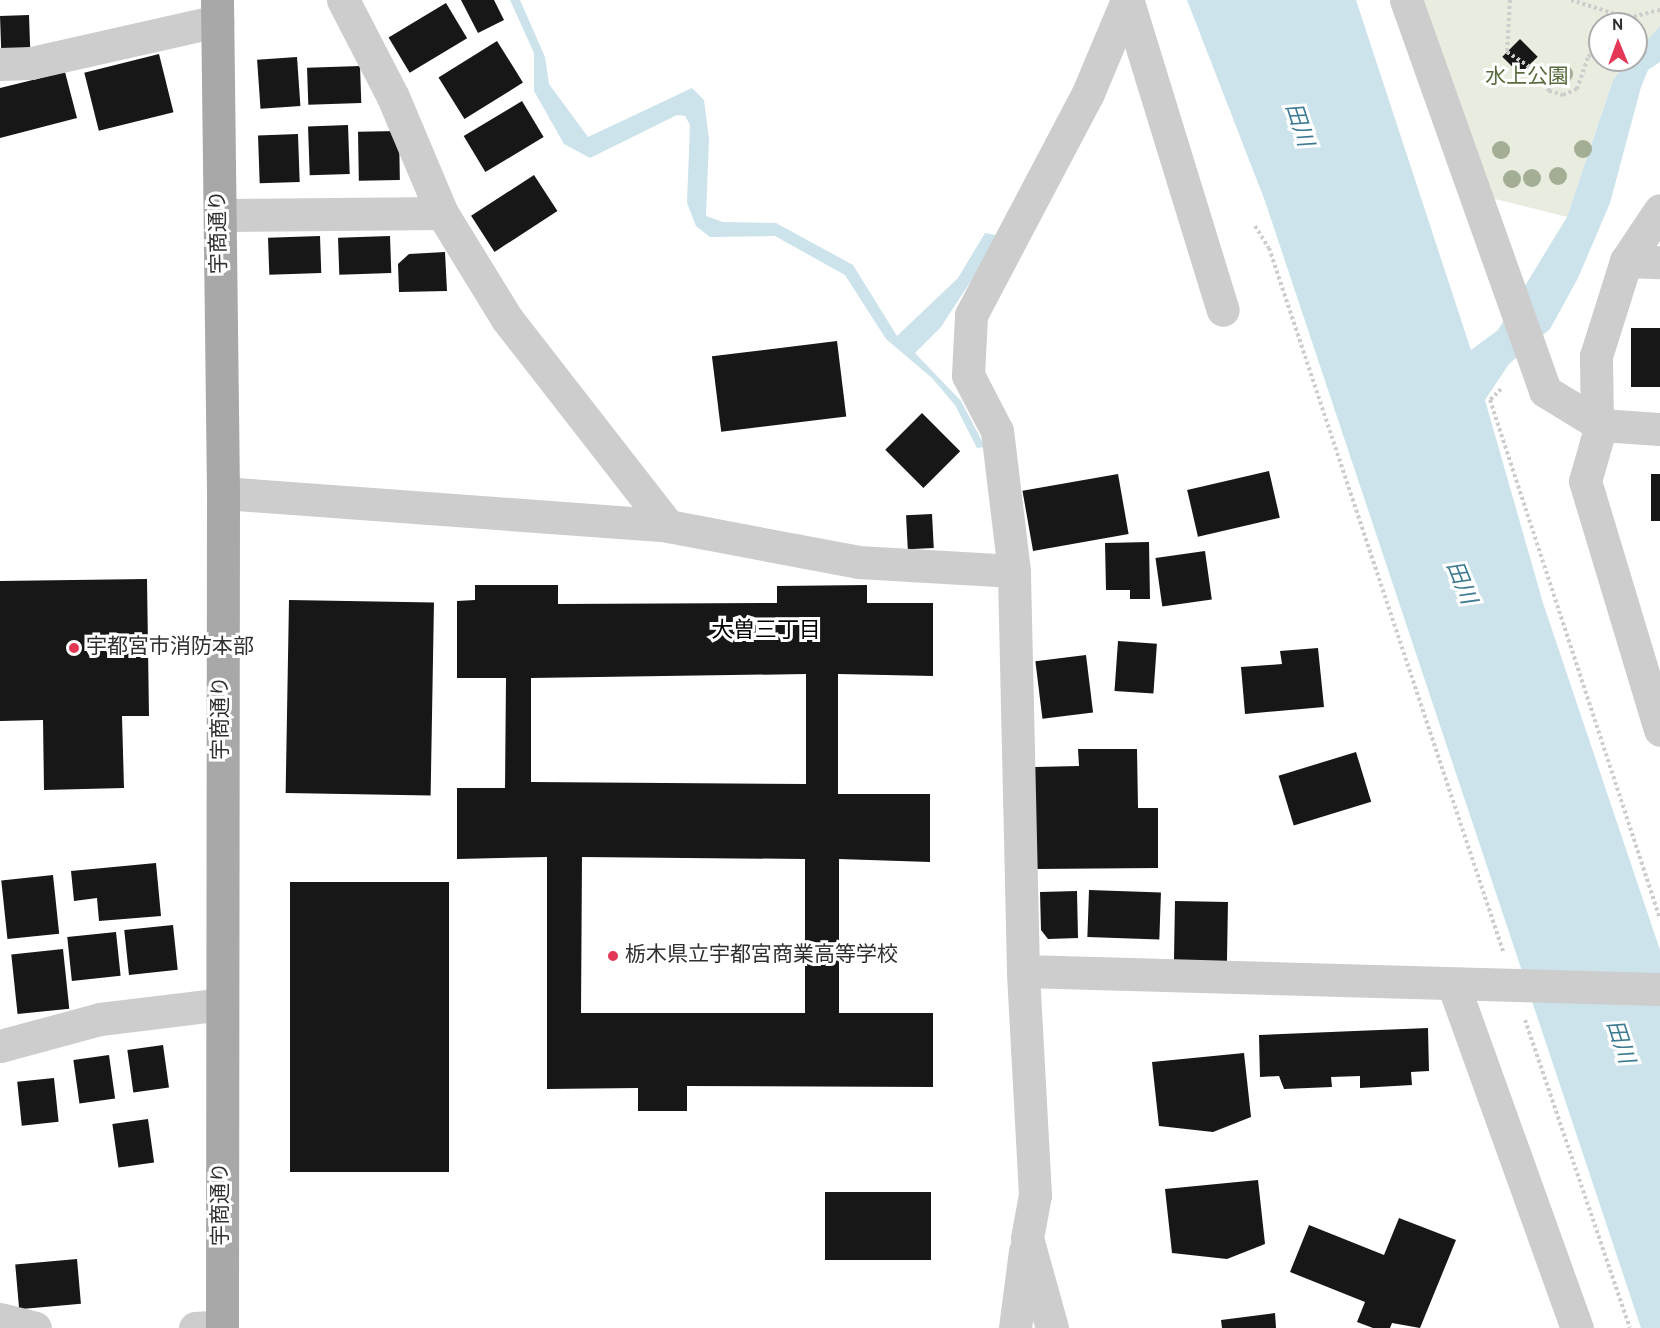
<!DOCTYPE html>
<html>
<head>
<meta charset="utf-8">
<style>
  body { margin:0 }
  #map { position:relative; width:1660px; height:1328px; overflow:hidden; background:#fff; font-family:Overpass,"Noto Sans JP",sans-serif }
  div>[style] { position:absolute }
  .green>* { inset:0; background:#e8eddf }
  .water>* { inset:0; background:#cce3ec }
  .building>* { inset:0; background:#171717; transform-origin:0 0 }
  .path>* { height:4px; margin-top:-2px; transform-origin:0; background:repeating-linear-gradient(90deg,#cdcdcd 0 3px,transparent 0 6px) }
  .minor>* { height:33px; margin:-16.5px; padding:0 16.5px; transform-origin:16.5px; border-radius:16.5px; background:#cdcdcd }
  .major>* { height:33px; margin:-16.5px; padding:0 16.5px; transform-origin:16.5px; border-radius:16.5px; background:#a8a8a8 }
  .trees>* { width:18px; height:18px; margin:-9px; border-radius:50%; background:#a3ae95 }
  .dots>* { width:16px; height:16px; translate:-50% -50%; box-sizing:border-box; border:3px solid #fff; border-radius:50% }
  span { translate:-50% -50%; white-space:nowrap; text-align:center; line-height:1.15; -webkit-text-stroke:6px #fff; paint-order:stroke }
  .park-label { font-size:21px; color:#586c3e }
  .street-label { font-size:21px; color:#303030 }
  .poi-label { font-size:21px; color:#303030 }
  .left { translate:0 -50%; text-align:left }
  .water-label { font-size:22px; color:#3e7b93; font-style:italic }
  .neighbourhood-label { font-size:22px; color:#000 }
  .north { position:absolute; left:1588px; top:12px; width:60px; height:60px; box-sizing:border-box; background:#fff; border:2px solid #acacac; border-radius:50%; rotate:359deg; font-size:16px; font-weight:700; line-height:24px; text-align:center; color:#303030 }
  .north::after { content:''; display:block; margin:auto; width:21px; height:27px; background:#e43655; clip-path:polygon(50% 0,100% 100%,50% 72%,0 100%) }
</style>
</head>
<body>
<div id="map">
  <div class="green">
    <i style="clip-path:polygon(1422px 0,1660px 0,1660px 26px,1636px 52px,1636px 24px,1600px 24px,1600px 60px,1629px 60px,1613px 80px,1567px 217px,1487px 197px)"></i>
  </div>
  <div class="water">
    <i style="clip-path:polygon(510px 0,520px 0,545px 57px,549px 84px,588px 137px,692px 88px,704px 100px,709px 139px,706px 216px,723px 222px,776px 223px,853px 265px,897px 336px,958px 278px,985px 233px,1000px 236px,941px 327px,915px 353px,961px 401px,985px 447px,977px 448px,955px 405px,932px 378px,886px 339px,845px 275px,775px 236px,710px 237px,696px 226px,687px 203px,690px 125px,685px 116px,677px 115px,590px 158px,564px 144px,534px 91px,534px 53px)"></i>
    <i style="clip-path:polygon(1187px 0,1356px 0,1471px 350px,1498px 330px,1567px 217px,1613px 80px,1629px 60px,1636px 60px,1636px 52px,1660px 26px,1660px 62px,1648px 70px,1641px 87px,1610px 203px,1578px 278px,1550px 329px,1509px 364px,1485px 400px,1543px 603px,1660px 950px,1660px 1328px,1641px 1328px,1265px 201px)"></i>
  </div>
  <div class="building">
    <i style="clip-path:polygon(461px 0,494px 0,504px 20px,478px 33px)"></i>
    <i style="left:446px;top:3px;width:41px;height:67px;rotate:59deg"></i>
    <i style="left:29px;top:15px;width:37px;height:29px;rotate:88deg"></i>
    <i style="left:1520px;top:39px;width:25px;height:25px;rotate:45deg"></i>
    <i style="left:497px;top:41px;width:49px;height:69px;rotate:58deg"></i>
    <i style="left:159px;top:54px;width:60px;height:77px;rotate:76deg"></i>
    <i style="left:297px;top:57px;width:49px;height:40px;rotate:86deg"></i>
    <i style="left:360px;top:66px;width:37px;height:53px;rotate:88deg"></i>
    <i style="clip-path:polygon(65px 72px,77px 118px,0 138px,0 88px)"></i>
    <i style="left:522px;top:101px;width:42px;height:68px;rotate:59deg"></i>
    <i style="left:348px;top:125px;width:49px;height:40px;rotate:88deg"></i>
    <i style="left:399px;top:131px;width:49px;height:41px;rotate:89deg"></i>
    <i style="left:298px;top:134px;width:48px;height:40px;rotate:88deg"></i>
    <i style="left:534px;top:175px;width:43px;height:75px;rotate:57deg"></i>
    <i style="left:320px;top:236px;width:37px;height:52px;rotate:88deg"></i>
    <i style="left:390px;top:236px;width:37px;height:52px;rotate:88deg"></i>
    <i style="clip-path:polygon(445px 252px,447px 291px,399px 292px,398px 264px,409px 254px)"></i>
    <i style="left:1660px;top:328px;width:59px;height:29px;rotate:90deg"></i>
    <i style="left:837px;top:341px;width:76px;height:126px;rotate:83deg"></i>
    <i style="left:922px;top:413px;width:54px;height:52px;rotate:45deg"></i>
    <i style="left:1269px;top:471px;width:48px;height:84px;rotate:77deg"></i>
    <i style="left:1118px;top:474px;width:61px;height:97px;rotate:80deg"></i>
    <i style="left:1651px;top:474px;width:9px;height:47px"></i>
    <i style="left:932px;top:514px;width:34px;height:26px;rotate:87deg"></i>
    <i style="clip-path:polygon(1149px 542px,1150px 599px,1130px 599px,1130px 590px,1106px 590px,1105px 543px)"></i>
    <i style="left:1205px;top:551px;width:49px;height:50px;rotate:82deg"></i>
    <i style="clip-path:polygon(147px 579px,149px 716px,122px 716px,124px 788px,44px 790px,43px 720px,0 721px,0 581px)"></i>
    <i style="clip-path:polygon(evenodd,475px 585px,558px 585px,558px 604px,777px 603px,777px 586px,867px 585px,867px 603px,933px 603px,933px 676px,838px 674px,838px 794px,930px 794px,930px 862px,839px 859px,839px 1013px,933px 1013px,933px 1087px,687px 1086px,687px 1111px,638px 1111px,638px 1088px,547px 1089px,547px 857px,457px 859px,457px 788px,505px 788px,506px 678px,457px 678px,457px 601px,475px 600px,475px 585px,806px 674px,806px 784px,531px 782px,531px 678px,806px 674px,475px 585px,582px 857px,805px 859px,805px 1013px,581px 1013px,582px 857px)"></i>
    <i style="left:289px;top:600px;width:145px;height:193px;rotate:1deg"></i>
    <i style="left:1118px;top:641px;width:39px;height:50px;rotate:4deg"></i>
    <i style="clip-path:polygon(1318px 648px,1324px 707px,1245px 714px,1241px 667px,1282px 664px,1280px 651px)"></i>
    <i style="left:1086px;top:655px;width:58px;height:51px;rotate:83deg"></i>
    <i style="clip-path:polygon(1078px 749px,1137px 749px,1138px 808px,1158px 808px,1158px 868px,1035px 869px,1035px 767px,1079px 766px)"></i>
    <i style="left:1356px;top:752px;width:52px;height:81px;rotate:73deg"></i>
    <i style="clip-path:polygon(156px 863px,161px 916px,99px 921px,97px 898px,74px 901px,71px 871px)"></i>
    <i style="left:53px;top:875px;width:59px;height:52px;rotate:84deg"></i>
    <i style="left:290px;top:882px;width:159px;height:290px"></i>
    <i style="left:1089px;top:890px;width:72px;height:47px;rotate:2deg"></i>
    <i style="clip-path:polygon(1077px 891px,1078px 938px,1048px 939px,1041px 930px,1040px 892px)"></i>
    <i style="left:1175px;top:901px;width:53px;height:67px;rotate:1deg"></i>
    <i style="left:173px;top:925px;width:45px;height:49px;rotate:84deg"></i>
    <i style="left:116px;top:932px;width:44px;height:49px;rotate:84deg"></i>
    <i style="left:63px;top:949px;width:60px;height:52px;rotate:84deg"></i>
    <i style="clip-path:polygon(1428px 1028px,1429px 1071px,1411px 1072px,1412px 1085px,1360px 1088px,1360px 1076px,1331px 1077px,1332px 1087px,1284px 1089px,1279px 1076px,1260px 1077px,1259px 1035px)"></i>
    <i style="left:163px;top:1045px;width:43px;height:36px;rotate:82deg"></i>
    <i style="clip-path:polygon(1244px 1053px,1251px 1117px,1213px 1132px,1159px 1126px,1152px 1062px)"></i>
    <i style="left:109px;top:1055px;width:44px;height:36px;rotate:82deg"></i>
    <i style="left:54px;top:1078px;width:44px;height:37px;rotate:84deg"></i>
    <i style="left:148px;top:1119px;width:44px;height:36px;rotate:82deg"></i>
    <i style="clip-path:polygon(1258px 1180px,1265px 1244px,1227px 1259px,1172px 1253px,1165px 1189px)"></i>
    <i style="left:825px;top:1192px;width:106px;height:68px"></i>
    <i style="clip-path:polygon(1399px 1218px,1456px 1240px,1420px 1328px,1392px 1323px,1390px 1328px,1373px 1328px,1357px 1322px,1365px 1302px,1290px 1272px,1309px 1225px,1384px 1255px)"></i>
    <i style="left:77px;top:1259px;width:45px;height:62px;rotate:85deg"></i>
    <i style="clip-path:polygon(1275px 1313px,1276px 1328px,1222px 1328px,1221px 1320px)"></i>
  </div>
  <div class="path">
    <i style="left:1510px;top:0;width:52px;rotate:93.3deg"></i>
    <i style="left:1507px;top:52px;width:45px;rotate:33.3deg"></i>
    <i style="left:1545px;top:77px;width:15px;rotate:74deg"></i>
    <i style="left:1549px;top:91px;width:15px;rotate:16deg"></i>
    <i style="left:1563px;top:95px;width:15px;rotate:-23deg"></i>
    <i style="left:1577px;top:89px;width:34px;rotate:-71deg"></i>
    <i style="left:1588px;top:57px;width:17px;rotate:-45deg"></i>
    <i style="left:1571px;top:0;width:60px;rotate:17.5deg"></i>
    <i style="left:1628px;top:18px;width:33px;rotate:-14deg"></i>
    <i style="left:1255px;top:226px;width:26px;rotate:58deg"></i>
    <i style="left:1269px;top:248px;width:741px;rotate:71.59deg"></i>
    <i style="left:1501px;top:389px;width:16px;rotate:135deg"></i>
    <i style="left:1490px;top:400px;width:546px;rotate:71.86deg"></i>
    <i style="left:1525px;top:1020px;width:325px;rotate:71.2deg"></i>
  </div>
  <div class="minor">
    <i style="left:343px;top:0;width:109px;rotate:62.7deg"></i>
    <i style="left:393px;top:97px;width:126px;rotate:67.1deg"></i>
    <i style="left:442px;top:213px;width:124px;rotate:58.5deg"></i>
    <i style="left:507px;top:319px;width:262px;rotate:52.1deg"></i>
    <i style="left:1406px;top:0;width:415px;rotate:70.4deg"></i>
    <i style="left:1545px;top:391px;width:66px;rotate:31.3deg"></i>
    <i style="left:1601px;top:425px;width:58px;rotate:105.9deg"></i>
    <i style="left:1585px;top:481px;width:260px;rotate:73.2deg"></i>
    <i style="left:1128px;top:2px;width:322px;rotate:72.9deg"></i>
    <i style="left:0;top:64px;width:31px;rotate:-2deg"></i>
    <i style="left:31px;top:63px;width:191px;rotate:-12.7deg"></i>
    <i style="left:220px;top:215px;width:222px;rotate:-0.5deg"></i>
    <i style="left:1626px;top:261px;width:61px;rotate:-56.3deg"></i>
    <i style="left:1597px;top:423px;width:67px;rotate:-90.9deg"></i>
    <i style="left:1596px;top:356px;width:100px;rotate:-72.5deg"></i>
    <i style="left:1626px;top:261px;width:34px;rotate:2deg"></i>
    <i style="left:1601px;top:425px;width:59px;rotate:3.9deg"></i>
    <i style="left:223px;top:493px;width:446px;rotate:4.2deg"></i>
    <i style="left:668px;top:526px;width:193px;rotate:10.7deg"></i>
    <i style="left:858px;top:562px;width:156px;rotate:3.3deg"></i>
    <i style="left:1023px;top:971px;width:637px;rotate:1.62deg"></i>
    <i style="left:1453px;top:984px;width:366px;rotate:70.2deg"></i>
    <i style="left:0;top:1046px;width:104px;rotate:-15.1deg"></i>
    <i style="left:100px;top:1019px;width:123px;rotate:-7deg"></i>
    <i style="left:0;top:1319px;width:36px;rotate:14deg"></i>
    <i style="left:195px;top:1328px;width:27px;rotate:-4deg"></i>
    <i style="left:1015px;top:1328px;width:78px;rotate:-82.6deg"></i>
    <i style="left:1052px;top:1328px;width:93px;rotate:-105.5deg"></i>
    <i style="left:1027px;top:1238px;width:44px;rotate:-79.5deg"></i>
    <i style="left:1035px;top:1195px;width:224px;rotate:-93.1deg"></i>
    <i style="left:1023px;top:971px;width:400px;rotate:-91.3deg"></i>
    <i style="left:1014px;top:571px;width:141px;rotate:-96.9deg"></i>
    <i style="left:997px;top:431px;width:63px;rotate:-117.4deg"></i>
    <i style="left:968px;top:375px;width:60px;rotate:-87.1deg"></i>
    <i style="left:971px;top:315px;width:251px;rotate:-62.2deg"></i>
    <i style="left:1088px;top:93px;width:101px;rotate:-67.2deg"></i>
  </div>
  <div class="major">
    <i style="left:217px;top:0;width:493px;rotate:89.3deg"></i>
    <i style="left:223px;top:493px;width:835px;rotate:90.07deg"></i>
  </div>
  <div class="trees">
    <i style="left:1564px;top:74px"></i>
    <i style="left:1583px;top:149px"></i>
    <i style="left:1501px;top:150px"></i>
    <i style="left:1558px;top:176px"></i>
    <i style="left:1532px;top:178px"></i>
    <i style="left:1512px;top:179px"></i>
  </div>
  <div class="dots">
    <i style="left:74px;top:648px;background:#e43655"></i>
    <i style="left:613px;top:956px;background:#e43655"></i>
  </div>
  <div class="park-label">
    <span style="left:1527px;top:78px">水上公園</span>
  </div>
  <div class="street-label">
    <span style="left:220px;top:232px;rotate:-91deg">宇商通り</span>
    <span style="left:222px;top:718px;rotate:-90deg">宇商通り</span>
    <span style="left:222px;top:1204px;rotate:-90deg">宇商通り</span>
  </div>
  <div class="poi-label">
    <span class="left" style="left:86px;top:648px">宇都宮市消防本部</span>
    <span class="left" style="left:625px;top:956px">栃木県立宇都宮商業高等学校</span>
  </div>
  <div class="water-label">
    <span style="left:1298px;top:125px;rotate:72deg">田川</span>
    <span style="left:1460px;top:583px;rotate:68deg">田川</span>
    <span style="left:1619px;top:1042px;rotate:72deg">田川</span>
  </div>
  <div class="neighbourhood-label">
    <span style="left:766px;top:632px">大曽三丁目</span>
  </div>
  <div class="north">N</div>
</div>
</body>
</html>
